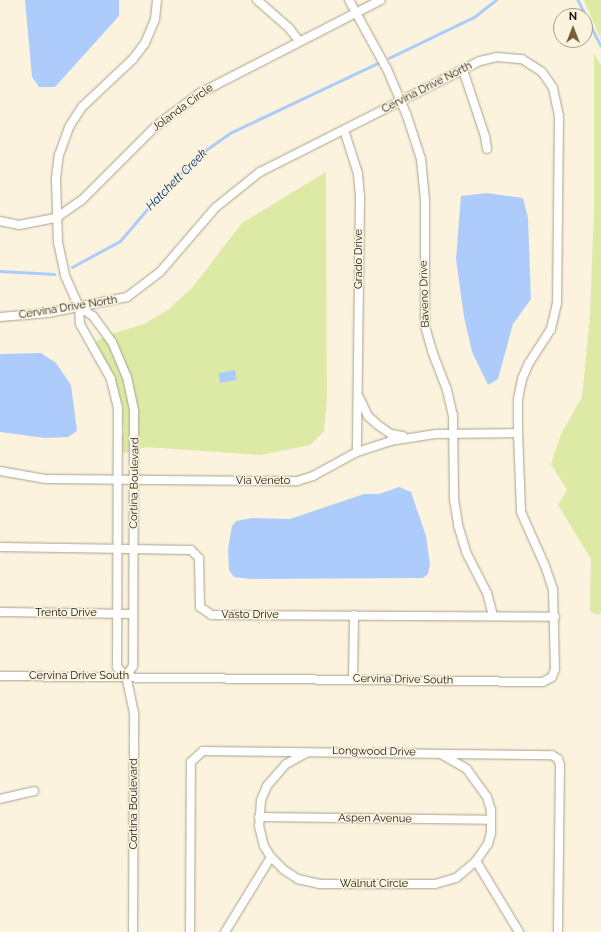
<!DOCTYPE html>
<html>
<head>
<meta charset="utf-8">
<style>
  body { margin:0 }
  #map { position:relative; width:601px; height:932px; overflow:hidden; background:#fbf3dd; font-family:Raleway,sans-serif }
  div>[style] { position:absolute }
  .green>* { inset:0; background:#ddeaa6 }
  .water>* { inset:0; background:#adccfb; transform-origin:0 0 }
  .stream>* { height:2.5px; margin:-1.25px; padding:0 1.25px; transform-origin:1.25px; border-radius:1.25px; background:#adccfb }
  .roads { filter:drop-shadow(0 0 1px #a9a18d) drop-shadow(0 0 1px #a9a18d) }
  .street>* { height:8px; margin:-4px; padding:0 4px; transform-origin:4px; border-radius:4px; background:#fff }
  span { translate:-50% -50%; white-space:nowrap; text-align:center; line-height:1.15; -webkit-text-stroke:3px #fbf3dd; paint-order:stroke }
  .street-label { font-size:11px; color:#1e1b13 }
  .water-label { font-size:12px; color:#032f71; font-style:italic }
  .north { position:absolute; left:553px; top:8px; width:40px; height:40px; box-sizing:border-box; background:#fbf3dd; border:1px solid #a39d8c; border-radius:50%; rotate:0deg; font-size:11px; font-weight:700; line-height:16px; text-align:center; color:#1e1b13 }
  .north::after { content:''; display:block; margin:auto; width:14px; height:18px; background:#7a5f32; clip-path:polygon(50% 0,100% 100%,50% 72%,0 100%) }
</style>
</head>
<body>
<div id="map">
  <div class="green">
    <i style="clip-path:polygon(584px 0,601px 0,601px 40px,586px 5px)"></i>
    <i style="clip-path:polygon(594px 54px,601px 65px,601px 613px,597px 615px,590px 611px,591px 559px,558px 505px,567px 490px,551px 464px,561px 434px,582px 397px,590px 316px,594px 209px)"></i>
    <i style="clip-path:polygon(326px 172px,327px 398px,324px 431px,310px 445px,261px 455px,146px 447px,118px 455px,124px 429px,109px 370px,93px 344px,105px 336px,144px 324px,169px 309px,192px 288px,242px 223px)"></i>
  </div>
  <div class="water">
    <i style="clip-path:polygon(25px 0,119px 0,119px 16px,55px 87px,39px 87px,32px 77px)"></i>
    <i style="clip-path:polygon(487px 193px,523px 198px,528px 218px,531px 299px,513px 324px,498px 379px,488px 385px,472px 352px,464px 317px,456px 259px,461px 196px)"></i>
    <i style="clip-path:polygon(41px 353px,56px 363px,71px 385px,77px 431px,68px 437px,45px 438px,0 432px,0 354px)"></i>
    <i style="left:235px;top:370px;width:10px;height:17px;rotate:79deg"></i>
    <i style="clip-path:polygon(399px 487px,411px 492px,426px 536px,430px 564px,428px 574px,423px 578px,250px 579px,234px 577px,229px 570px,228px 549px,232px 526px,236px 521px,252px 518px,290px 519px,364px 494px,379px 494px)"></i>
  </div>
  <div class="stream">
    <i style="left:578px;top:0;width:51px;rotate:63.4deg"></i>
    <i style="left:389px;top:58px;width:94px;rotate:-25.8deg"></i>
    <i style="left:474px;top:17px;width:28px;rotate:-38deg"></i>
    <i style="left:72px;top:267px;width:55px;rotate:-28.4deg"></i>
    <i style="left:120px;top:241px;width:72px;rotate:-49.5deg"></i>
    <i style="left:167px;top:186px;width:50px;rotate:-43.4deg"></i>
    <i style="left:203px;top:152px;width:35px;rotate:-35deg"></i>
    <i style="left:232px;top:132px;width:161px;rotate:-25.3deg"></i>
    <i style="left:0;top:271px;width:54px;rotate:3.2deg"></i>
  </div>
  <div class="roads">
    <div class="street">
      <i style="left:257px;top:0;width:43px;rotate:41.2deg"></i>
      <i style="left:289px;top:28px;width:16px;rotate:52deg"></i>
      <i style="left:349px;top:0;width:79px;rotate:61.2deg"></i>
      <i style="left:387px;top:69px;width:51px;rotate:66.9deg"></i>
      <i style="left:407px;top:116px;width:45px;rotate:72deg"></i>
      <i style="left:421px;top:159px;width:41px;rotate:84.4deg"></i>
      <i style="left:425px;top:200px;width:126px;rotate:90deg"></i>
      <i style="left:425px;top:326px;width:26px;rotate:74deg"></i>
      <i style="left:432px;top:351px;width:42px;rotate:69deg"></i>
      <i style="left:447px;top:390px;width:26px;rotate:77deg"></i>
      <i style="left:453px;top:415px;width:84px;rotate:89.3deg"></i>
      <i style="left:454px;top:499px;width:26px;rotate:81deg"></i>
      <i style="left:458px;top:525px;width:28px;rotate:73deg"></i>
      <i style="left:466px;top:552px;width:46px;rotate:62.9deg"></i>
      <i style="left:487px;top:593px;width:24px;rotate:75deg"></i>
      <i style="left:463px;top:70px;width:70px;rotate:71.6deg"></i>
      <i style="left:485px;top:136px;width:13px;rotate:81deg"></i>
      <i style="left:344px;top:130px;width:46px;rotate:72.3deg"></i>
      <i style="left:358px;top:174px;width:22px;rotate:85deg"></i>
      <i style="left:360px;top:196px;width:256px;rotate:90.7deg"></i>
      <i style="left:0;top:221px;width:19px;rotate:12deg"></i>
      <i style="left:19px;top:225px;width:38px;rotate:-11deg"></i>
      <i style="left:56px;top:218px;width:32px;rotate:-35deg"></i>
      <i style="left:82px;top:200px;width:105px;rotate:-45deg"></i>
      <i style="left:156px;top:126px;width:55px;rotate:-36.9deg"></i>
      <i style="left:200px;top:93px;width:203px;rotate:-27.2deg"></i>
      <i style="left:79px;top:307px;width:17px;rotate:33deg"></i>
      <i style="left:93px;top:316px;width:32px;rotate:54deg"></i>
      <i style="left:112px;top:342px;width:38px;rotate:67deg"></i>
      <i style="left:127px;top:377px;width:35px;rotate:78deg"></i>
      <i style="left:134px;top:411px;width:255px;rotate:90.2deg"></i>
      <i style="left:133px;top:666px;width:12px;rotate:125deg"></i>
      <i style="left:0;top:317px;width:48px;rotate:-4.8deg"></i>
      <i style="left:48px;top:313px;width:81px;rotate:-11.4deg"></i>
      <i style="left:127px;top:297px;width:41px;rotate:-37.1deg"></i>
      <i style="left:160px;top:272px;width:84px;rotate:-49.3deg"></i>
      <i style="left:215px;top:208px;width:58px;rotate:-38.7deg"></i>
      <i style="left:260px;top:172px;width:246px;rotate:-26.8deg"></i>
      <i style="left:480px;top:61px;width:17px;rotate:-13deg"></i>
      <i style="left:497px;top:57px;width:25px;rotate:5deg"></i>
      <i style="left:522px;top:59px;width:24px;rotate:33deg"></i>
      <i style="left:542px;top:72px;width:19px;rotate:55deg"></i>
      <i style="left:553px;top:88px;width:29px;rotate:78deg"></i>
      <i style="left:559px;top:116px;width:187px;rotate:90.6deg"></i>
      <i style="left:557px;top:303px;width:27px;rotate:103deg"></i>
      <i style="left:551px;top:329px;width:40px;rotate:122.9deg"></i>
      <i style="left:529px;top:363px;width:17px;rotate:114deg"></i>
      <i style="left:522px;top:379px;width:20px;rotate:101deg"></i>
      <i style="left:518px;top:399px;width:34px;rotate:90deg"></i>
      <i style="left:518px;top:433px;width:79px;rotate:87.8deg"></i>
      <i style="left:521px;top:512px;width:59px;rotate:66deg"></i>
      <i style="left:545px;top:566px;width:24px;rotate:71deg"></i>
      <i style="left:553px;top:589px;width:80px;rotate:88.6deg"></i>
      <i style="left:555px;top:669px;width:9px;rotate:111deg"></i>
      <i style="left:552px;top:677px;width:10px;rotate:151deg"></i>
      <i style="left:543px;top:682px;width:543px;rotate:-179.37deg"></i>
      <i style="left:360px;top:399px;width:19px;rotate:65deg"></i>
      <i style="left:368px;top:416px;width:13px;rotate:42deg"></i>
      <i style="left:378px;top:425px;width:16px;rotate:35deg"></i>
      <i style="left:391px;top:434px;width:12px;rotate:9deg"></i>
      <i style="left:0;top:471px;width:47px;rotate:9.9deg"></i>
      <i style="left:46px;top:479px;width:251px;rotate:0.5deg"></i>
      <i style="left:297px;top:481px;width:17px;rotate:-17deg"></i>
      <i style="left:313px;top:476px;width:50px;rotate:-28.6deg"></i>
      <i style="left:357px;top:452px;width:35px;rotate:-18deg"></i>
      <i style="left:390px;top:441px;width:47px;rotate:-8.7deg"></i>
      <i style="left:436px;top:434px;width:82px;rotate:-0.7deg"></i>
      <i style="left:0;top:547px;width:191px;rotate:0.9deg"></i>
      <i style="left:191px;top:550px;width:11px;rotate:45deg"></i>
      <i style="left:199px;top:558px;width:49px;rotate:88.8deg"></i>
      <i style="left:200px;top:607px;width:14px;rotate:34deg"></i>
      <i style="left:212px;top:615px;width:343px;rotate:0.3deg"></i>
      <i style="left:0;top:612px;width:133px;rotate:0.9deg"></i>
      <i style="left:353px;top:680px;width:65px;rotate:-89.1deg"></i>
      <i style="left:306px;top:753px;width:23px;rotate:151deg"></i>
      <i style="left:286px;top:764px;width:29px;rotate:131deg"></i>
      <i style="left:267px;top:786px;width:15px;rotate:113deg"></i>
      <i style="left:261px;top:800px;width:26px;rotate:94deg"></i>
      <i style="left:259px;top:826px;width:21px;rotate:76deg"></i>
      <i style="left:264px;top:846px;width:13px;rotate:58deg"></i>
      <i style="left:271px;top:857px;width:18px;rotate:45deg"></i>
      <i style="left:284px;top:870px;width:17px;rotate:33deg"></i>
      <i style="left:298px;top:879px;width:22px;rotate:13deg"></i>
      <i style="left:319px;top:884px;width:116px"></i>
      <i style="left:435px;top:884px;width:22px;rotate:-16deg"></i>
      <i style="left:456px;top:878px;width:26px;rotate:-40deg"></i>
      <i style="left:476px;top:861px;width:21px;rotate:-55deg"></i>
      <i style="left:488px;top:844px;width:11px;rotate:-75deg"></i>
      <i style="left:491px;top:833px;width:23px;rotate:-90deg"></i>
      <i style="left:491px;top:810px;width:14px;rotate:-107deg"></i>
      <i style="left:487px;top:797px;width:34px;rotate:-126deg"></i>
      <i style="left:467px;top:769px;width:28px;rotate:-150deg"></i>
      <i style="left:0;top:799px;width:35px;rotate:-13deg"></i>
      <i style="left:259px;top:817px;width:232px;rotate:0.7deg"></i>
      <i style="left:476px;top:861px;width:83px;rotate:58.8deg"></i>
      <i style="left:133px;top:932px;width:219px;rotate:-89.7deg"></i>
      <i style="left:134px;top:713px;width:38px;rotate:-102deg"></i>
      <i style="left:126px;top:676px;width:13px;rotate:-135deg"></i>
      <i style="left:117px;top:667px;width:259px;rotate:-89.8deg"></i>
      <i style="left:118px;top:408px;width:30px;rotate:-104deg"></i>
      <i style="left:111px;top:379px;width:63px;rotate:-119.4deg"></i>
      <i style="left:80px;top:324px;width:17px;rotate:-93deg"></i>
      <i style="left:79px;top:307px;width:35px;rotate:-114deg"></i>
      <i style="left:65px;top:275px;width:33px;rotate:-102deg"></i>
      <i style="left:58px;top:243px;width:65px;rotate:-91.8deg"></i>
      <i style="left:56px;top:178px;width:23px;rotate:-83deg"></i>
      <i style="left:59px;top:155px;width:30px;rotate:-70deg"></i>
      <i style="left:69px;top:127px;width:24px;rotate:-57deg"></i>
      <i style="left:82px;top:107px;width:70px;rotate:-43.3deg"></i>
      <i style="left:133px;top:59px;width:20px;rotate:-53deg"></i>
      <i style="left:145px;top:43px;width:26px;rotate:-67deg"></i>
      <i style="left:155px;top:19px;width:19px;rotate:-84deg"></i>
      <i style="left:190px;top:932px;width:170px;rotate:-89.7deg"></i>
      <i style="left:191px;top:762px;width:16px;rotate:-43deg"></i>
      <i style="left:203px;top:751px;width:349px;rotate:0.7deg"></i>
      <i style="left:552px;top:755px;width:7px;rotate:34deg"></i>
      <i style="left:558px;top:759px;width:6px;rotate:72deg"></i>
      <i style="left:560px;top:765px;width:167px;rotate:90.7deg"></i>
      <i style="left:225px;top:932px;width:88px;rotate:-58.5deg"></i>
    </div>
  </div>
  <div class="street-label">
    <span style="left:427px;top:88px;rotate:-27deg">Cervina Drive North</span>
    <span style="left:183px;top:108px;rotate:-36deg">Jolanda Circle</span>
    <span style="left:359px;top:259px;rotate:-90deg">Grado Drive</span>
    <span style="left:425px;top:294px;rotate:-92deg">Baveno Drive</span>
    <span style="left:68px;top:308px;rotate:-9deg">Cervina Drive North</span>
    <span style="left:263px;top:481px">Via Veneto</span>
    <span style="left:135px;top:483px;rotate:-89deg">Cortina Boulevard</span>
    <span style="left:66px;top:613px">Trento Drive</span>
    <span style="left:250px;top:615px">Vasto Drive</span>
    <span style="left:79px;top:676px">Cervina Drive South</span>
    <span style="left:403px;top:680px;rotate:1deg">Cervina Drive South</span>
    <span style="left:374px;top:752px;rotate:1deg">Longwood Drive</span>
    <span style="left:134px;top:804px;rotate:-90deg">Cortina Boulevard</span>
    <span style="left:375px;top:819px;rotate:1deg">Aspen Avenue</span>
    <span style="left:374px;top:884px">Walnut Circle</span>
  </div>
  <div class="water-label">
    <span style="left:177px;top:180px;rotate:-45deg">Hatchett Creek</span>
  </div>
  <div class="north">N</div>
</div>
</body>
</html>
